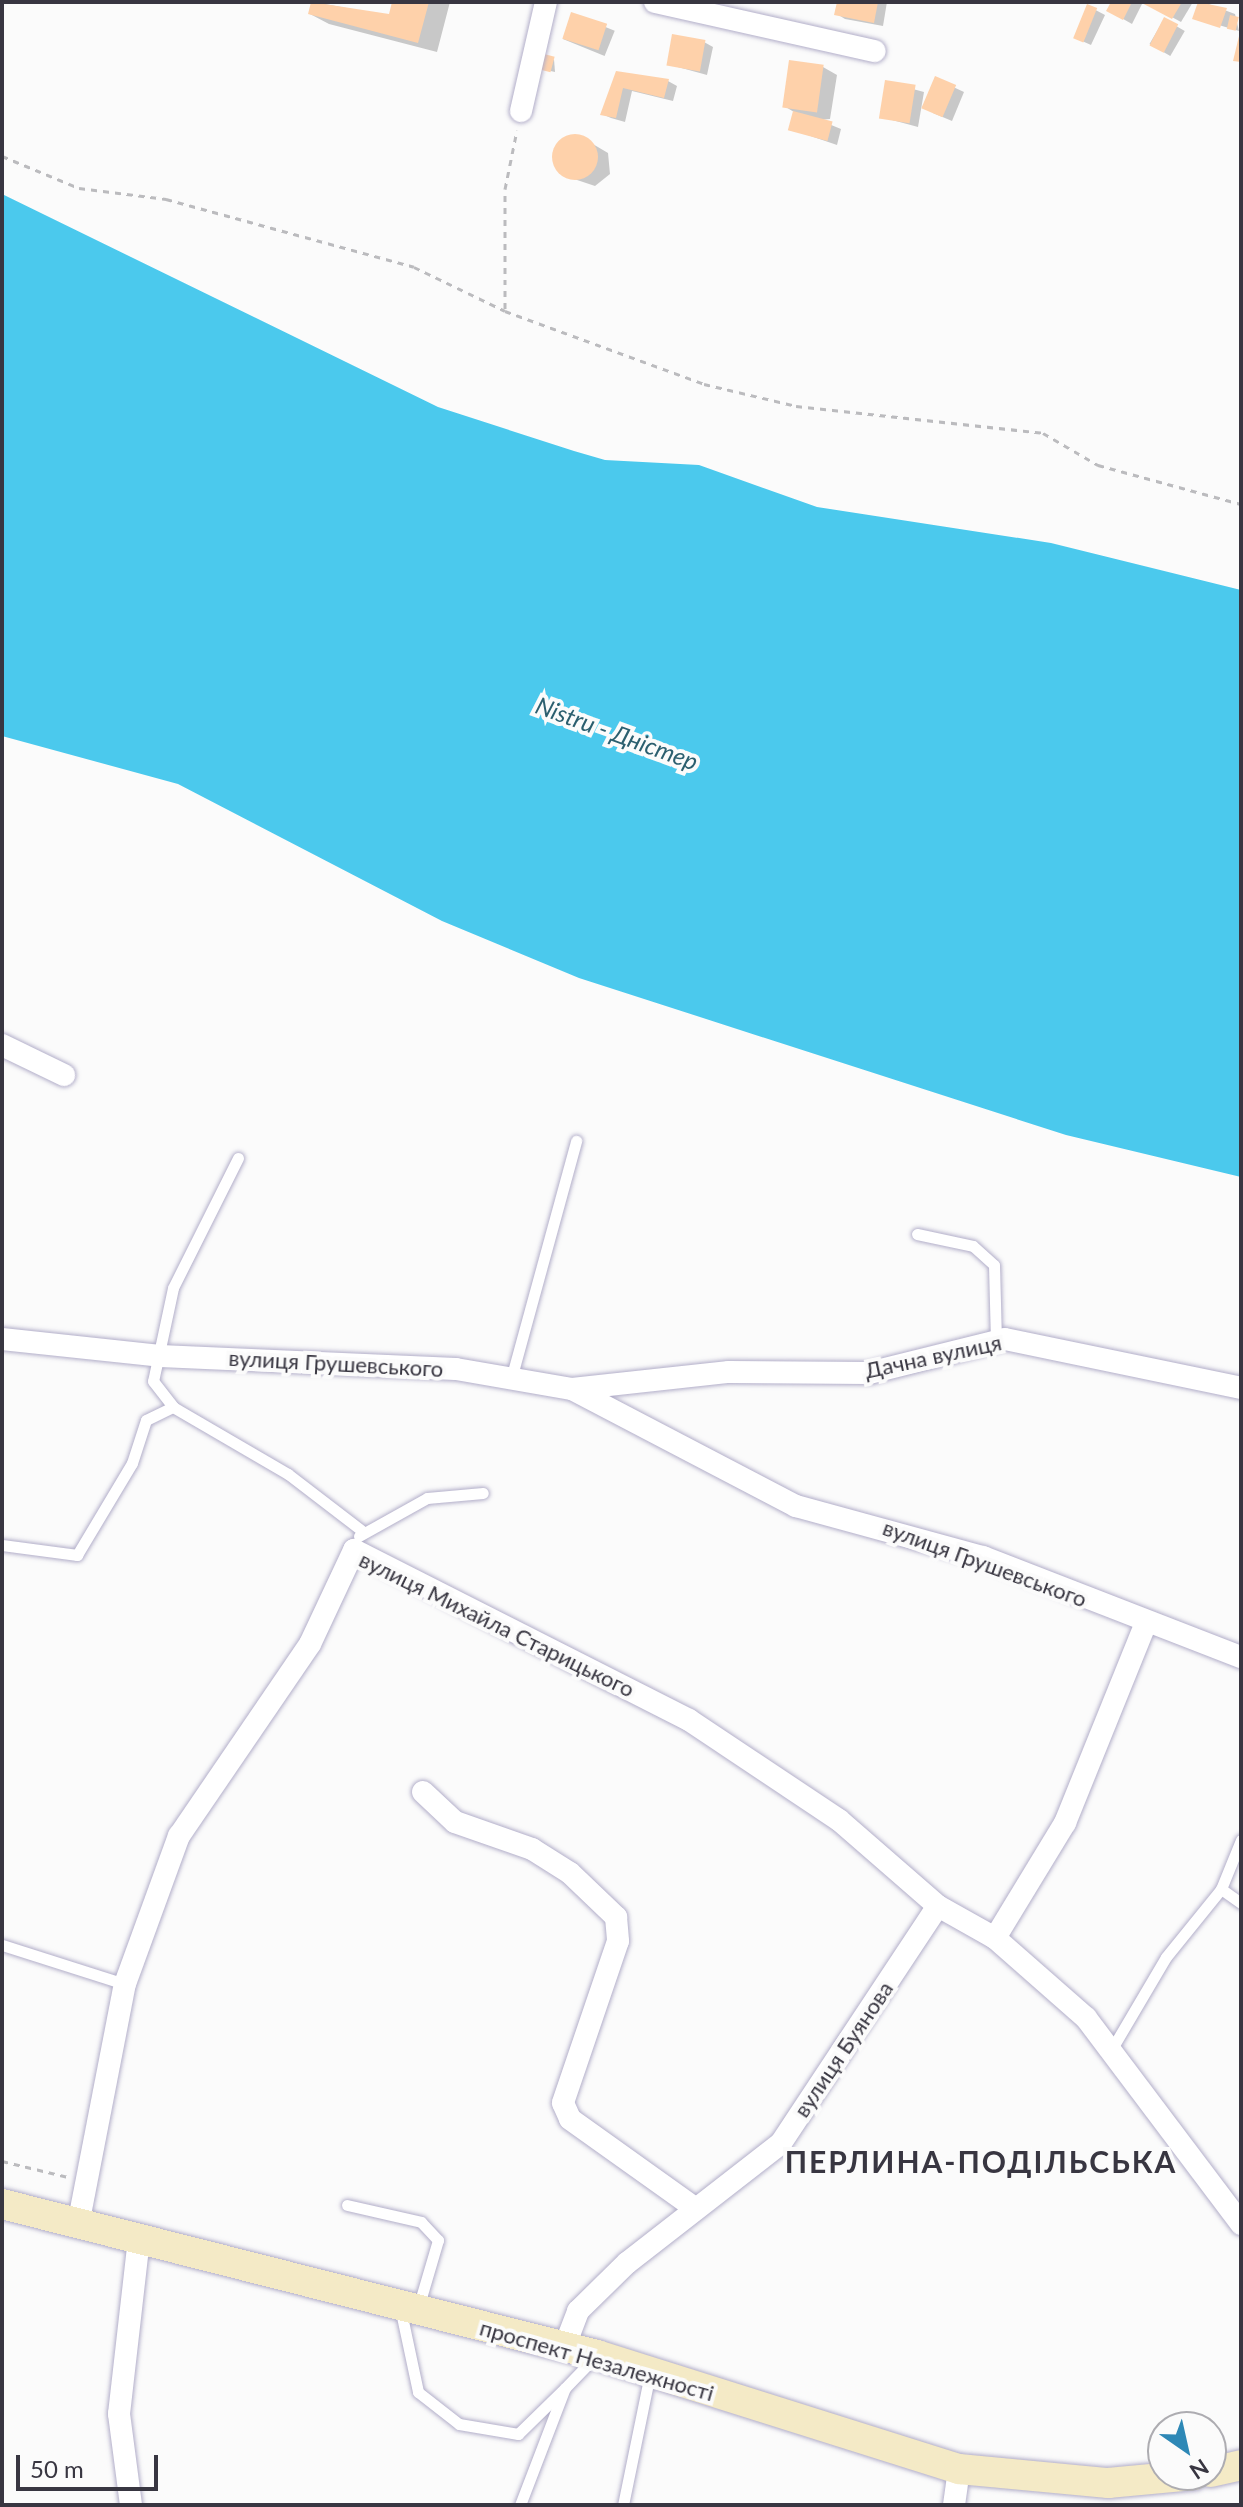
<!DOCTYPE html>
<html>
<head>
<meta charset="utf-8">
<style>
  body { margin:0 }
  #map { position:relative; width:1243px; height:2507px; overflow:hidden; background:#fbfbfb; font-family:Lato,sans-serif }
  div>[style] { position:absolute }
  .water>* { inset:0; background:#4bc9ed }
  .shadow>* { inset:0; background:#0003; transform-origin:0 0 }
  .building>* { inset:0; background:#fed1aa; transform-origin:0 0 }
  .round { border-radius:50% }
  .path>* { height:3px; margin-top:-1.5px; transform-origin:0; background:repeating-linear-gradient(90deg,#bbbbbe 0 6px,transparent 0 12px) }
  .roads { filter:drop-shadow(0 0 2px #b2aec9) drop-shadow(0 0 2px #b2aec9) }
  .service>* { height:11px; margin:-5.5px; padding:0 5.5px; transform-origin:5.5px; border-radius:5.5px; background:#fff }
  .minor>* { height:22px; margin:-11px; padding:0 11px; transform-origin:11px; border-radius:11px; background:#fff }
  .secondary>* { height:30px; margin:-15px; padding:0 15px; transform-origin:15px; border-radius:15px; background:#f4eac6 }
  span { translate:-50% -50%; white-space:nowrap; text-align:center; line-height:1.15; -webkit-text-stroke:8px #fbfbfb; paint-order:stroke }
  .street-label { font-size:22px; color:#383641 }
  .water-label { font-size:24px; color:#2c5f6f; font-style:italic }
  .district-label { font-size:30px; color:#383641; font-weight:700; letter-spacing:2px }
  .frame { position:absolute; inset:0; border:4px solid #383641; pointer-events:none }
  .north { position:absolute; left:1147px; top:2411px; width:80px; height:80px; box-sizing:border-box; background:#fbfbfb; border:2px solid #adacb1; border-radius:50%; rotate:146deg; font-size:22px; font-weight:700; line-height:32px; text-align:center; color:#383641 }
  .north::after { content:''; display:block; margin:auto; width:28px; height:36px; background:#2e88b6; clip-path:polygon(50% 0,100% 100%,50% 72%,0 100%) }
  .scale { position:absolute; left:16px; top:2455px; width:142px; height:36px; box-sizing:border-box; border:4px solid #383641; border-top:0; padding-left:10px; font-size:24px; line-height:28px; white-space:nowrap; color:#383641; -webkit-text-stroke:6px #fbfbfb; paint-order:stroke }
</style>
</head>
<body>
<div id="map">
  <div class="water">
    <i style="clip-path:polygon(2px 194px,438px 407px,574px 451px,605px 460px,699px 465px,817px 507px,1051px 543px,1241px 590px,1241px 1177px,1066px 1135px,579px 978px,442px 921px,178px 784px,2px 736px)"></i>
  </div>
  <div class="shadow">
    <i style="clip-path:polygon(314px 2px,390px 16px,394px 2px,450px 2px,437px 52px,329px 24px,310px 14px)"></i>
    <i style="clip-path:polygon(839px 2px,887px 2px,883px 26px,845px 19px,837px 14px)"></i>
    <i style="clip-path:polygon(1113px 2px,1143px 2px,1132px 24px,1109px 11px)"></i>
    <i style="clip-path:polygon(1144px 2px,1193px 2px,1181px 22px)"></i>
    <i style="clip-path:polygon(1203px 2px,1235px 14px,1239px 31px,1195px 18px)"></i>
    <i style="clip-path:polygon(1088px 6px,1105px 15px,1091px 45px,1082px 41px)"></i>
    <i style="left:573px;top:14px;width:45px;height:27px;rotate:22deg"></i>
    <i style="left:1164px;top:19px;width:24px;height:29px;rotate:30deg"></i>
    <i style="clip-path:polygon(704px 42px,713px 47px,707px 75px,667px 64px)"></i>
    <i style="clip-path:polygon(554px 59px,555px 72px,546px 70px)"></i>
    <i style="clip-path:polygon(823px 67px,837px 75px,830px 119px,819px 120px,841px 129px,837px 145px,790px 129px,794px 112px,784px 106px)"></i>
    <i style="clip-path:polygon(618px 73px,668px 81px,677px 86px,673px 101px,632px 91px,625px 122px,611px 118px,602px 114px)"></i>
    <i style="clip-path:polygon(936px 79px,964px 92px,952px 121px,933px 113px)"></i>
    <i style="clip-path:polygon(887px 82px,924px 92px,918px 127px,881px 117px)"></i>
    <i style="clip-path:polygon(581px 137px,608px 153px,610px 174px,595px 186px,568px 177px,555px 162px,556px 149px)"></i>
  </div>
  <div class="building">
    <i style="clip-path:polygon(311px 2px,389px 14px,392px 2px,429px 2px,418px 43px,308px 14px)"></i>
    <i style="clip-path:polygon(837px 2px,878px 2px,874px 23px,834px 15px)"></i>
    <i style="clip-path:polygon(1111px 2px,1132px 2px,1123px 20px,1106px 11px)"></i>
    <i style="clip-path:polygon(1140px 2px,1182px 2px,1172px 19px)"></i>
    <i style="clip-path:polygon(1198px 2px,1227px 8px,1220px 28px,1192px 19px)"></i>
    <i style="left:1087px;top:4px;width:11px;height:37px;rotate:22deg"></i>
    <i style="left:571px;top:12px;width:38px;height:28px;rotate:18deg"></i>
    <i style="left:1230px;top:15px;width:9px;height:14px;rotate:13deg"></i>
    <i style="left:1164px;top:17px;width:16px;height:32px;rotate:27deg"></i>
    <i style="clip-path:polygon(1240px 32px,1241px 32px,1241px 62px,1233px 61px)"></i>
    <i style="left:672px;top:34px;width:34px;height:32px;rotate:10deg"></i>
    <i style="left:544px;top:54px;width:11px;height:16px;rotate:15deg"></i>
    <i style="left:789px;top:60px;width:35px;height:48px;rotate:8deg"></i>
    <i style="clip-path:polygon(616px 71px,669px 79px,664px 98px,623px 88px,616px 118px,600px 115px)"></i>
    <i style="left:935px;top:76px;width:23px;height:35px;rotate:23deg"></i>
    <i style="left:885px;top:80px;width:31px;height:39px;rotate:9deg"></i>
    <i style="left:793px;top:111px;width:41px;height:20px;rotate:15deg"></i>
    <i class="round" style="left:552px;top:134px;width:46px;height:46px"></i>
  </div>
  <div class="path">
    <i style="left:2px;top:156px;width:83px;rotate:22.6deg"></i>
    <i style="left:79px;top:188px;width:88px;rotate:7.2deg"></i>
    <i style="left:166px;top:199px;width:257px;rotate:15.3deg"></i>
    <i style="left:414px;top:267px;width:101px;rotate:25.8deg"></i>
    <i style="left:505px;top:311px;width:212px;rotate:20.1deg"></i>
    <i style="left:704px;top:384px;width:95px;rotate:13.4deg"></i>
    <i style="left:796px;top:406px;width:248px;rotate:6.2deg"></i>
    <i style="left:1043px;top:433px;width:64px;rotate:30.2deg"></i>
    <i style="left:1098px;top:465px;width:148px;rotate:15.3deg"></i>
    <i style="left:505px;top:309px;width:120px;rotate:-90deg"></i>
    <i style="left:505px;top:189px;width:60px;rotate:-78.5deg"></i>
    <i style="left:2px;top:2161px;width:68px;rotate:13.6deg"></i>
  </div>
  <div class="roads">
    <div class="service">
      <i style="left:238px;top:1158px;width:145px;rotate:116.6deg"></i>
      <i style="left:173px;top:1288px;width:95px;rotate:102.1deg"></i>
      <i style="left:153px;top:1381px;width:33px;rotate:52deg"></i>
      <i style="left:173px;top:1407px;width:133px;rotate:30.2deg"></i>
      <i style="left:288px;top:1474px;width:92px;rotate:37.5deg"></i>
      <i style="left:917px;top:1234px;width:57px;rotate:12.1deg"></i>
      <i style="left:973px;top:1246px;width:28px;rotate:42deg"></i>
      <i style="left:994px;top:1265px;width:77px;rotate:88.5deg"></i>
      <i style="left:511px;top:1379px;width:247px;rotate:-74.7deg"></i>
      <i style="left:359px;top:1536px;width:78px;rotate:-29.2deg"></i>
      <i style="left:427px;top:1498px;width:56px;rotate:-5.1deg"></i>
      <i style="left:2px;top:1545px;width:76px;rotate:7.6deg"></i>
      <i style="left:77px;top:1555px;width:107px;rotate:-59.1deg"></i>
      <i style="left:132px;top:1463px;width:45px;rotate:-72deg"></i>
      <i style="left:146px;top:1420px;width:30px;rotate:-26deg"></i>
      <i style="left:1221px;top:1889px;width:24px;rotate:35deg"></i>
      <i style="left:2px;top:1945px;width:129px;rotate:17.6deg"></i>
      <i style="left:1110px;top:2052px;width:110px;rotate:-59.5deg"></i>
      <i style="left:1166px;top:1957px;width:87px;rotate:-51deg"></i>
      <i style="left:1221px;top:1889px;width:53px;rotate:-67.8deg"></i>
      <i style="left:347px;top:2205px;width:76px;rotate:12.9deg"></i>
      <i style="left:421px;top:2222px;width:25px;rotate:47deg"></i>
      <i style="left:438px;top:2240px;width:71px;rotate:106.4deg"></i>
      <i style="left:400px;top:2307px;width:87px;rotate:78deg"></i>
      <i style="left:418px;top:2392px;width:52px;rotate:38deg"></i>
      <i style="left:459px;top:2424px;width:60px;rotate:9.6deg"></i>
      <i style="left:518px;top:2434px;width:66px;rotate:-44.4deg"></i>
      <i style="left:520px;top:2505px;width:125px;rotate:-69deg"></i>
      <i style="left:565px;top:2388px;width:42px;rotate:-46deg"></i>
      <i style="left:623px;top:2505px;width:135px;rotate:-78.4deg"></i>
    </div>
    <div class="minor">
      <i style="left:655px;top:2px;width:225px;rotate:12.6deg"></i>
      <i style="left:521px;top:111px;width:112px;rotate:-77.1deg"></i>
      <i style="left:2px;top:1045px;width:69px;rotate:25.8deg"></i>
      <i style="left:2px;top:1339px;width:159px;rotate:6.1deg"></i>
      <i style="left:160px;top:1356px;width:296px;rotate:2.5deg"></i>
      <i style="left:456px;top:1369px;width:118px;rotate:9.8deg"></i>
      <i style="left:572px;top:1389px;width:253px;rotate:27.6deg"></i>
      <i style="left:796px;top:1506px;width:194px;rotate:15.3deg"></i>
      <i style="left:983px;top:1557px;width:277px;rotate:21.2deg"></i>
      <i style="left:572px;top:1389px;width:158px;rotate:-6.2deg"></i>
      <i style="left:729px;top:1372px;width:140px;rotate:0.4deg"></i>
      <i style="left:869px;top:1373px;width:140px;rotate:-14deg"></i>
      <i style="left:1005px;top:1339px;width:241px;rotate:11.7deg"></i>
      <i style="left:423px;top:1792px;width:44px;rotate:43.2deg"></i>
      <i style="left:455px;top:1822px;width:82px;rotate:19.3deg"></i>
      <i style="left:532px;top:1849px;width:45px;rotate:32.3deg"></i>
      <i style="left:570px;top:1873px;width:64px;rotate:43.7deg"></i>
      <i style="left:616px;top:1917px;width:24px;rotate:85deg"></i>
      <i style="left:618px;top:1941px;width:171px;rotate:108.8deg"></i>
      <i style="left:563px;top:2103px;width:17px;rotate:66deg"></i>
      <i style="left:570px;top:2119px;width:153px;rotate:35.5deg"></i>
      <i style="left:995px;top:1938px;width:135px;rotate:-58.7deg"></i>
      <i style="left:1065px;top:1823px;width:216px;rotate:-68deg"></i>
      <i style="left:78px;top:2225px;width:246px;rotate:-79deg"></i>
      <i style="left:125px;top:1984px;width:158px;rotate:-70deg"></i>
      <i style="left:179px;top:1836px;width:232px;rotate:-55.7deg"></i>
      <i style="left:310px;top:1644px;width:104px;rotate:-64.9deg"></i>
      <i style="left:354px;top:1550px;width:376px;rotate:26.9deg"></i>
      <i style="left:689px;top:1720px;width:180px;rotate:33.7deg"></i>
      <i style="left:839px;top:1820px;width:131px;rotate:41deg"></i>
      <i style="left:938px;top:1906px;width:65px;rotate:29.3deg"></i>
      <i style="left:995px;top:1938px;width:121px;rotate:41.3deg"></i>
      <i style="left:1086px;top:2018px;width:258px;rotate:53deg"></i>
      <i style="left:564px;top:2348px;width:40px;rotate:-69deg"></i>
      <i style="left:578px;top:2311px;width:69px;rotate:-44.4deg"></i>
      <i style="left:627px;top:2263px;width:195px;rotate:-37.9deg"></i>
      <i style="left:781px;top:2143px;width:284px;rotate:-56.5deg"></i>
      <i style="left:131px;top:2505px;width:92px;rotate:-97.5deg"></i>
      <i style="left:119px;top:2414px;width:177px;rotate:-83.5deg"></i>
      <i style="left:954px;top:2505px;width:36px;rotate:-82deg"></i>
    </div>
    <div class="secondary">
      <i style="left:2px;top:2204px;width:614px;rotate:14.24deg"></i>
      <i style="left:597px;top:2355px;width:380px;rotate:17.5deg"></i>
      <i style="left:959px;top:2469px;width:150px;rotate:5.4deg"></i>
      <i style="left:1108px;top:2483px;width:86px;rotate:-5.3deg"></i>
      <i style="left:1211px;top:2472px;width:31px;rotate:-13deg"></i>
    </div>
  </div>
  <div class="street-label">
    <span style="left:933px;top:1356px;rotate:-12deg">Дачна вулиця</span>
    <span style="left:336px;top:1363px;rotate:3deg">вулиця Грушевського</span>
    <span style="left:985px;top:1563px;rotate:20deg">вулиця Грушевського</span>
    <span style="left:497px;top:1624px;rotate:26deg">вулиця Михайла Старицького</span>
    <span style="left:843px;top:2049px;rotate:-56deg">вулиця Буянова</span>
    <span style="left:597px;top:2360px;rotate:16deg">проспект Незалежності</span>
  </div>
  <div class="water-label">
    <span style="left:617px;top:733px;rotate:20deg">Nistru - Дністер</span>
  </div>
  <div class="district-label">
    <span style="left:981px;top:2161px">ПЕРЛИНА-ПОДІЛЬСЬКА</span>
  </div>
  <div class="frame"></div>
  <div class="north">N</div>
  <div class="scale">50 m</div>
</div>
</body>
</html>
